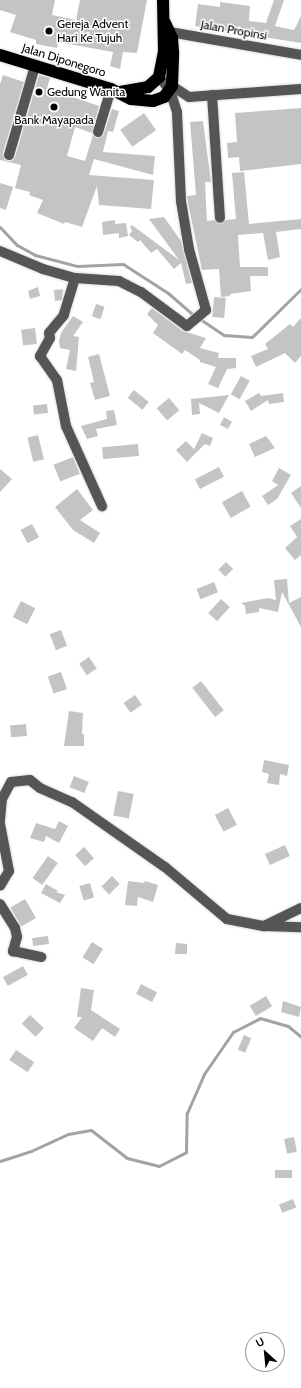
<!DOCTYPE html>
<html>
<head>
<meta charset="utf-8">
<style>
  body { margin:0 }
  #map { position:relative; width:301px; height:1388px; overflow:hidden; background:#fff; font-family:Cabin,sans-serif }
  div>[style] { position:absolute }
  .stream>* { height:3px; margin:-1.5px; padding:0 1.5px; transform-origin:1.5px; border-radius:1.5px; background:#a3a3a3 }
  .building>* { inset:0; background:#c4c4c4; transform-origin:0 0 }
  .roads { filter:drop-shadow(0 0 1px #dbdbdb) drop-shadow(0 0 1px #dbdbdb) }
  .minor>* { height:10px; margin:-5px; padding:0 5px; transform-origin:5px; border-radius:5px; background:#555 }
  .highway>* { height:12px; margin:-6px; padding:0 6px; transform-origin:6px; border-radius:6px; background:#000 }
  .dots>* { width:11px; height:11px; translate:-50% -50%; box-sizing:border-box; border:2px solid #fff; border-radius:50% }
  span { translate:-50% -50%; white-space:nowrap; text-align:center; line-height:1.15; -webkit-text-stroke:3px #fff; paint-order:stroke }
  .poi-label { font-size:12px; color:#000 }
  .left { translate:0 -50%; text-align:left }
  .street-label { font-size:12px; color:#000 }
  .north { position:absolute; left:245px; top:1332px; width:40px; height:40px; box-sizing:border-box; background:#fff; border:1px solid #999; border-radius:50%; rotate:333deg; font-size:11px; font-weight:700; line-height:16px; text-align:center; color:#000 }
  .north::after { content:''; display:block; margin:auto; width:14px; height:18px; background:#000; clip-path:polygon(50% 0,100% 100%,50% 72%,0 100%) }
</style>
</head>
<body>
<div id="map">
  <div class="stream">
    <i style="left:0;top:227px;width:25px;rotate:47deg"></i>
    <i style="left:17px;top:245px;width:21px;rotate:29deg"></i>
    <i style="left:35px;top:255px;width:43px;rotate:14.7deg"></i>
    <i style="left:77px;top:266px;width:46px;rotate:-2.5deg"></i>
    <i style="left:123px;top:264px;width:54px;rotate:32.8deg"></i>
    <i style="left:168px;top:293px;width:30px;rotate:41deg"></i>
    <i style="left:191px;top:313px;width:40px;rotate:34deg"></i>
    <i style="left:224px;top:335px;width:28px;rotate:4deg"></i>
    <i style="left:252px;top:337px;width:69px;rotate:-44.4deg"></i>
    <i style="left:0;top:1161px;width:33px;rotate:-18deg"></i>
    <i style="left:31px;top:1151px;width:41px;rotate:-24.7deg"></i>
    <i style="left:68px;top:1134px;width:23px;rotate:-10deg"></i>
    <i style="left:91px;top:1130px;width:46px;rotate:37.9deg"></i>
    <i style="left:127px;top:1158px;width:33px;rotate:14deg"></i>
    <i style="left:159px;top:1166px;width:30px;rotate:-27deg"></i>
    <i style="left:186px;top:1152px;width:39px;rotate:-89deg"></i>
    <i style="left:187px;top:1113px;width:43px;rotate:-66.4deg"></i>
    <i style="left:204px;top:1074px;width:51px;rotate:-55.4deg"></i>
    <i style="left:233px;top:1032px;width:30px;rotate:-27deg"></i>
    <i style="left:260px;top:1018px;width:29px;rotate:16deg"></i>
    <i style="left:288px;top:1026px;width:17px;rotate:40deg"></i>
  </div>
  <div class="building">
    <i style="clip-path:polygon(0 0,55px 0,52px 15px,76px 20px,80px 0,147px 0,137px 53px,123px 52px,120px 69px,110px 66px,113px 52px,58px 42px,57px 48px,36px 44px,36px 40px,10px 32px,16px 15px,0 10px)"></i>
    <i style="clip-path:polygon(274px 0,284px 0,275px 26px,294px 30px,301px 16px,301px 43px,195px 26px,198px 4px,220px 7px,220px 2px,250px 6px,249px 21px,266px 23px)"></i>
    <i style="clip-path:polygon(3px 75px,24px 82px,3px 153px,5px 160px,11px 161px,15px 157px,39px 75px,50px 78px,47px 88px,99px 106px,92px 133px,75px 127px,67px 156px,85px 161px,93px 135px,97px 138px,103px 136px,112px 109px,119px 111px,113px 132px,108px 131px,103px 152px,155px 156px,153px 175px,94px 159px,89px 175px,154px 180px,151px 209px,99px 205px,97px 186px,82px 227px,65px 222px,64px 224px,37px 213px,43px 200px,29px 195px,30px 192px,15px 188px,21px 165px,0 160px,0 84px)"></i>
    <i style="clip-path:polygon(301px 108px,301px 164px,240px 171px,239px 157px,228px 158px,227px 143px,237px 142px,235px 113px)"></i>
    <i style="left:144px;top:113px;width:21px;height:29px;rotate:55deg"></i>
    <i style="clip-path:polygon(203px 121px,211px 182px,205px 182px,207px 221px,214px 220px,220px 224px,226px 220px,236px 219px,232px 173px,244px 172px,249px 224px,301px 219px,301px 229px,276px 232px,280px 257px,268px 260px,263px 233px,238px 235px,240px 267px,268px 267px,268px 276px,250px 276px,251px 291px,230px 294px,230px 296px,221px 297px,219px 269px,202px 270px,188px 203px,187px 196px,196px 195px,190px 122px)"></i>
    <i style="clip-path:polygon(0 183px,13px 187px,6px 210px,0 208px)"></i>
    <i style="clip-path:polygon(164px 217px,181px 241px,192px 283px,186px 284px,181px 263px,174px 269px,157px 249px,151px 253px,140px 240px,138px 242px,129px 235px,132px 231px,130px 227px,132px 225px,179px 260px,149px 219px)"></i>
    <i style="clip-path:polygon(115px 220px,115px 224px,126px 223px,128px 236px,119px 238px,119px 233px,103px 235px,102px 222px)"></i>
    <i style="clip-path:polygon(38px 287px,40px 296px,30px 299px,28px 291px)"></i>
    <i style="clip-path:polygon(63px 289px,62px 300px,55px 301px,54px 290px)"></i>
    <i style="left:214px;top:297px;width:12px;height:20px;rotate:5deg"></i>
    <i style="left:96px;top:304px;width:9px;height:13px;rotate:18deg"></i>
    <i style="clip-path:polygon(152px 308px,183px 331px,206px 338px,200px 348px,219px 353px,218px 358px,236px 358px,236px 368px,227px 369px,218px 388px,208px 384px,216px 367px,200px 362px,200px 360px,185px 350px,182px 354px,153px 333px,158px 325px,147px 314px)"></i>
    <i style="clip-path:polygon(73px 316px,83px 322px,73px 336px,79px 337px,76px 371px,66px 369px,70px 350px,60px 348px,59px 341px,61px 333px)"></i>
    <i style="clip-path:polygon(301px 318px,301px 356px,295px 363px,285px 353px,256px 367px,251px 356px,268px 349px,265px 344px,290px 324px,293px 327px)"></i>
    <i style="left:35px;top:328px;width:16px;height:14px;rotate:83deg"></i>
    <i style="clip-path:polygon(99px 354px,110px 396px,95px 400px,90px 383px,94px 382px,88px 357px)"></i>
    <i style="left:241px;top:376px;width:10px;height:21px;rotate:29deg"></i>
    <i style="left:134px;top:390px;width:19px;height:10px;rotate:39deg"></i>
    <i style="clip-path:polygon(259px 393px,261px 396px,283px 393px,284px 402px,269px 404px,268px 400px,251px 411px,245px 401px)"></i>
    <i style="clip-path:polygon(229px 395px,219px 413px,199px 403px,200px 414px,192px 415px,191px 399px)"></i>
    <i style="left:169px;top:398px;width:16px;height:16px;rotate:50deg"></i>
    <i style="left:47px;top:404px;width:9px;height:14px;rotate:84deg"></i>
    <i style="clip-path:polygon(114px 410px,117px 425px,96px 429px,98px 436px,87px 439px,81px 426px,107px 419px,106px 411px)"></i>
    <i style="clip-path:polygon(224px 417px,232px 422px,228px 429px,220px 425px)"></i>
    <i style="clip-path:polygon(202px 433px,213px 438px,210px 446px,205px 444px,187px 462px,176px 450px,186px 441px,194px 449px)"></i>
    <i style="left:38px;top:435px;width:25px;height:11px;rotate:76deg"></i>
    <i style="clip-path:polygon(266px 436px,275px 448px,255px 457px,249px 444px)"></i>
    <i style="left:138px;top:444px;width:12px;height:36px;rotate:85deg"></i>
    <i style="left:73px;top:457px;width:18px;height:21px;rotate:68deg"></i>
    <i style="left:219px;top:467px;width:11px;height:27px;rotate:63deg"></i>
    <i style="clip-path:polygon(279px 468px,291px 475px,277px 499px,268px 505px,262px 496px,278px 485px,272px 481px)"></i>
    <i style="clip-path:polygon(0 469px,12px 479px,0 492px)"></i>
    <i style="clip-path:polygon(301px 486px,301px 508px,291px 493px)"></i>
    <i style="clip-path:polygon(77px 489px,93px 510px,80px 520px,100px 533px,94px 543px,73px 530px,55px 507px)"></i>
    <i style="left:242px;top:491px;width:18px;height:23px;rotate:61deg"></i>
    <i style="clip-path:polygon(301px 519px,301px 555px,295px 560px,285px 548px,297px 537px,290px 526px)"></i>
    <i style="left:32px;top:524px;width:15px;height:13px;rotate:62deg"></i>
    <i style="left:226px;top:562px;width:10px;height:11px;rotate:45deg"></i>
    <i style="clip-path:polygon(287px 579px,289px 603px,301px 597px,301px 627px,282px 592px,278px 612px,259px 608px,259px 612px,246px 614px,245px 606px,241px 603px,268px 598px,276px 600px,274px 580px)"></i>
    <i style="left:214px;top:582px;width:11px;height:19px;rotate:68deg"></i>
    <i style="left:221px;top:599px;width:12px;height:19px;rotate:42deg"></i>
    <i style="left:21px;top:601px;width:16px;height:18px;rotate:27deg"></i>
    <i style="left:61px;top:630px;width:17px;height:12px;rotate:69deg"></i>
    <i style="left:89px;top:657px;width:14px;height:12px;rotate:56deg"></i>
    <i style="left:61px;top:672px;width:18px;height:14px;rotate:71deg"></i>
    <i style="left:201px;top:681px;width:37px;height:11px;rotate:52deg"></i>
    <i style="left:135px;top:695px;width:12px;height:14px;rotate:55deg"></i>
    <i style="clip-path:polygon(69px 711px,83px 713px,82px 734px,84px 734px,84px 746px,64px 746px)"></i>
    <i style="left:26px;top:724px;width:12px;height:16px;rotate:85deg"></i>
    <i style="clip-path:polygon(264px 760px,289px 765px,287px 776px,280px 774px,279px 785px,267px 783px,269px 774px,262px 772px)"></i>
    <i style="left:74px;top:776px;width:16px;height:12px;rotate:22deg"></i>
    <i style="left:118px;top:791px;width:16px;height:25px;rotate:11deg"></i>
    <i style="left:228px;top:808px;width:19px;height:15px;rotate:62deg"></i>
    <i style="clip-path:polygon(59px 821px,68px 826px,59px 843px,46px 836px,44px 842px,30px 838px,36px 823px,55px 829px)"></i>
    <i style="left:285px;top:845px;width:12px;height:22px;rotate:66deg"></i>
    <i style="left:84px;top:847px;width:15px;height:12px;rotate:48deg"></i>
    <i style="left:48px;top:856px;width:12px;height:27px;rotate:35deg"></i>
    <i style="left:112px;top:876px;width:11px;height:15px;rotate:45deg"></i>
    <i style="clip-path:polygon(128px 881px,144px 883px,145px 881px,158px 885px,153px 902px,138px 897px,137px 906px,125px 905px)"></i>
    <i style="left:90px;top:883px;width:15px;height:11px;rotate:74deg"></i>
    <i style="clip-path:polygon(46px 884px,58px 891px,56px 892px,65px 895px,60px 903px,41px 893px)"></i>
    <i style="left:25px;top:899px;width:22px;height:17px;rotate:60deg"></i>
    <i style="left:48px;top:936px;width:8px;height:16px;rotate:83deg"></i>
    <i style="left:92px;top:942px;width:13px;height:18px;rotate:32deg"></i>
    <i style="clip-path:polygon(176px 943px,187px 944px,187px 954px,175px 954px)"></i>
    <i style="left:23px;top:966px;width:10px;height:23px;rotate:61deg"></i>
    <i style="left:141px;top:984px;width:18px;height:11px;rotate:27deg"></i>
    <i style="clip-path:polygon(81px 988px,94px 990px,91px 1010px,120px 1029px,115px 1037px,102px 1028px,93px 1041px,74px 1028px,82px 1017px,77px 1017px)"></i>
    <i style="left:266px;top:996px;width:12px;height:19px;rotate:59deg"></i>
    <i style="clip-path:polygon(283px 1001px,301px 1007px,299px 1017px,281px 1012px)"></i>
    <i style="left:30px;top:1015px;width:19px;height:12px;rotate:43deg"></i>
    <i style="left:244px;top:1035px;width:8px;height:16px;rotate:23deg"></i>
    <i style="left:16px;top:1050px;width:22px;height:12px;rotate:34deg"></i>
    <i style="left:294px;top:1137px;width:15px;height:10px;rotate:79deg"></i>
    <i style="left:275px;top:1170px;width:17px;height:8px"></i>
    <i style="left:293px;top:1199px;width:9px;height:15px;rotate:69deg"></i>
  </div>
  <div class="roads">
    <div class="minor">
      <i style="left:164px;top:31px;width:139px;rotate:9.9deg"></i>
      <i style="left:172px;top:86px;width:20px;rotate:33deg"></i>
      <i style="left:189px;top:97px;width:112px;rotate:-4.1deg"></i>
      <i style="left:212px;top:95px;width:123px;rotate:86.3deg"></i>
      <i style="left:98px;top:132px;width:45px;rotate:-73.2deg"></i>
      <i style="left:9px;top:155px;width:93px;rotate:-73.7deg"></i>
      <i style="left:0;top:251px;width:47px;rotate:22.7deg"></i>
      <i style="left:43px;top:269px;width:33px;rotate:16deg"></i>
      <i style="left:75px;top:278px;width:44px;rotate:3.9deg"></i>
      <i style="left:119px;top:281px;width:25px;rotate:27deg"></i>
      <i style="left:141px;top:292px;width:57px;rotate:36.5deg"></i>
      <i style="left:187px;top:326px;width:25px;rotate:-40deg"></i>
      <i style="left:206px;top:310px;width:63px;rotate:-105.6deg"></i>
      <i style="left:189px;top:249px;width:49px;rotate:-99.5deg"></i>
      <i style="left:181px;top:201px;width:89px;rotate:-92.6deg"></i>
      <i style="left:177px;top:112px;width:23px;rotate:-108deg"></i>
      <i style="left:170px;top:90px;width:17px;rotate:-130deg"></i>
      <i style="left:75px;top:278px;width:39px;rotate:107deg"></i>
      <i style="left:64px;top:315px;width:23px;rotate:130deg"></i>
      <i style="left:49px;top:333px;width:5px;rotate:79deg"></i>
      <i style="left:50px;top:338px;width:21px;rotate:119deg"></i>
      <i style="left:40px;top:356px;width:29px;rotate:55deg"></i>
      <i style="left:57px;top:380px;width:47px;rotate:78.9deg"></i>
      <i style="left:66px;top:426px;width:88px;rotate:65.8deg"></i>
      <i style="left:0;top:820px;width:21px;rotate:-85deg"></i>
      <i style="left:2px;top:799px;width:19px;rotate:-62deg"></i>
      <i style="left:11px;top:782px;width:19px;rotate:-6deg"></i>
      <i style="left:30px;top:780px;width:13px;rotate:39deg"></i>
      <i style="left:40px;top:788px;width:35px;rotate:24deg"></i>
      <i style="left:72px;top:802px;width:113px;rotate:35deg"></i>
      <i style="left:165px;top:867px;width:81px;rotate:40deg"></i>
      <i style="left:227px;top:919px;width:38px;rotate:11deg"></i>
      <i style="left:264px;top:926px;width:37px;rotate:2deg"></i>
      <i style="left:0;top:824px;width:48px;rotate:79.2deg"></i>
      <i style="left:9px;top:871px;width:17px;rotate:121deg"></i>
      <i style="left:0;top:904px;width:28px;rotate:58deg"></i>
      <i style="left:15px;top:928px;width:9px;rotate:77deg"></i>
      <i style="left:17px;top:937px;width:15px;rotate:106deg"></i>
      <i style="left:13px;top:951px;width:29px;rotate:12deg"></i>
      <i style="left:264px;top:926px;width:41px;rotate:-25.9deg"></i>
    </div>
    <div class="highway">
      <i style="left:0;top:55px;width:116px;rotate:17deg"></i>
      <i style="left:111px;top:89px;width:22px;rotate:27deg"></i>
      <i style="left:131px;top:99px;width:22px;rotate:5deg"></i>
      <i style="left:153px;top:101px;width:12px;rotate:-20deg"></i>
      <i style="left:164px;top:97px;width:14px;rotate:-54deg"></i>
      <i style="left:172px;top:86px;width:34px;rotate:-88deg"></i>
      <i style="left:173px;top:52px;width:14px;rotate:-94deg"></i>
      <i style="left:172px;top:38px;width:17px;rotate:-115deg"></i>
      <i style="left:120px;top:92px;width:28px;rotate:-10deg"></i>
      <i style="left:148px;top:87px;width:15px;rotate:-42deg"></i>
      <i style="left:159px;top:77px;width:25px;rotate:-79deg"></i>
      <i style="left:164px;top:52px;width:52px;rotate:-91.1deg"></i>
    </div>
  </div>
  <div class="dots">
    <i style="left:49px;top:31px;background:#000"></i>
    <i style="left:39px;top:92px;background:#000"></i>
    <i style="left:54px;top:107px;background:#000"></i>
  </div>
  <div class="poi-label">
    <span class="left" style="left:57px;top:31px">Gereja Advent<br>Hari Ke Tujuh</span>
    <span class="left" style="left:47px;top:92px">Gedung Wanita</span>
    <span style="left:54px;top:120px">Bank Mayapada</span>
  </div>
  <div class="street-label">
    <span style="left:234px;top:30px;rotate:10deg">Jalan Propinsi</span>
    <span style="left:64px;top:60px;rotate:17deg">Jalan Diponegoro</span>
  </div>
  <div class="north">U</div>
</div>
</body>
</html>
